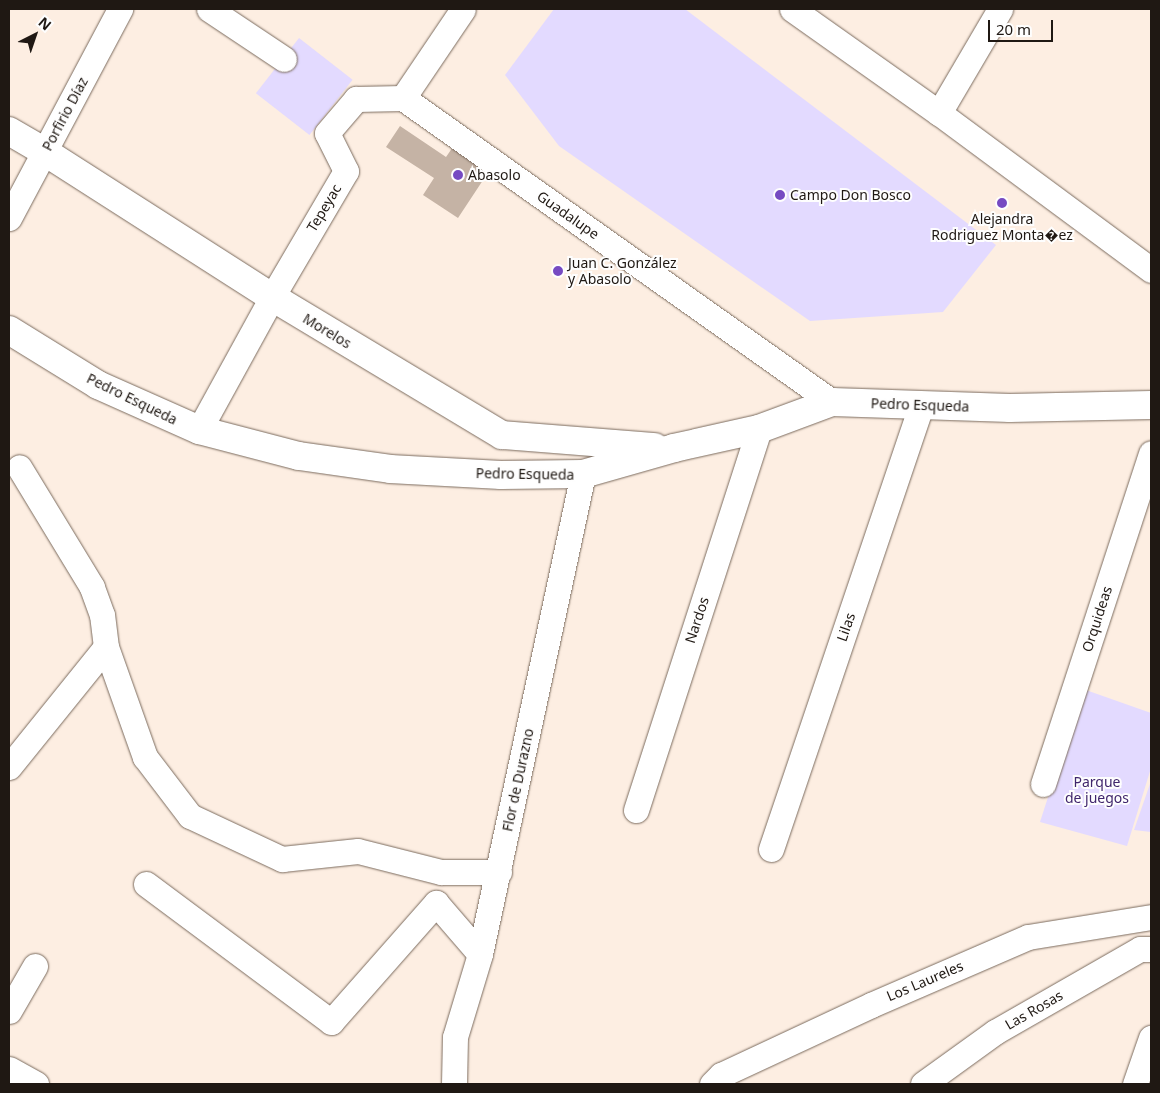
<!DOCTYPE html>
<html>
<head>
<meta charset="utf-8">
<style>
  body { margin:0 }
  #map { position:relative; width:1160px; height:1093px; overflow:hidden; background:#fdeee2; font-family:"Noto Sans",sans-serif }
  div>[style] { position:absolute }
  .green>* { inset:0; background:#e3daff; transform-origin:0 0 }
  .building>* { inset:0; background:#c5b3a5 }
  .roads { filter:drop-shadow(0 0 1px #7b6b5e) drop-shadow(0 0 1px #7b6b5e) }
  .minor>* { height:25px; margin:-12.5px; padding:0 12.5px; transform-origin:12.5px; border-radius:12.5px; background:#fff }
  .tertiary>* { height:28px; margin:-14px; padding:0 14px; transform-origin:14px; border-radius:14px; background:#fff }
  .dots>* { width:14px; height:14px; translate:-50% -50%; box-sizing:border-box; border:2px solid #fefefe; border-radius:50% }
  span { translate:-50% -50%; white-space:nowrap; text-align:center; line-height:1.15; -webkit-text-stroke:4px #fefefe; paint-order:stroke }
  .street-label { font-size:14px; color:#1f1813 }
  .poi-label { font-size:14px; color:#1f1813 }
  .left { translate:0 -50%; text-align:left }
  .park-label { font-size:14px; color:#40266c }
  .frame { position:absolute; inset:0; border:10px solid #1f1813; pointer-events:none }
  .north { position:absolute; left:10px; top:10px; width:50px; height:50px; -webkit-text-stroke:4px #fefefe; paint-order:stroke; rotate:41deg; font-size:14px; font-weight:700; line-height:20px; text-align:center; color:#1f1813 }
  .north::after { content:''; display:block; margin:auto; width:18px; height:22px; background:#1f1813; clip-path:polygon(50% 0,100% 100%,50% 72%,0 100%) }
  .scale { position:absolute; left:988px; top:20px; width:65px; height:22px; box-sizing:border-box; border:2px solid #1f1813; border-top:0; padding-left:6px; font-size:15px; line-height:18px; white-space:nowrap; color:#1f1813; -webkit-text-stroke:4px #fefefe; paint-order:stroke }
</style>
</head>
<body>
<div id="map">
  <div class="green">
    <i style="clip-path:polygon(554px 9px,685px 9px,996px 245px,943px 312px,810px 321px,559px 146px,505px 75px)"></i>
    <i style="left:299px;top:38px;width:68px;height:70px;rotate:38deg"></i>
    <i style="clip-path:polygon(1083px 689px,1151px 713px,1151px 768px,1127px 846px,1040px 822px)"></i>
    <i style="clip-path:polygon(1151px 781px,1151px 832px,1134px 830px)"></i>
  </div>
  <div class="building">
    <i style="clip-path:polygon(400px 126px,446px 157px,455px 144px,491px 168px,458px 218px,423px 195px,434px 178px,386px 147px)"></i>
  </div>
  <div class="roads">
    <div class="minor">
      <i style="left:209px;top:9px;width:90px;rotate:33.7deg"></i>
      <i style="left:792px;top:9px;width:180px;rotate:35.3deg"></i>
      <i style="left:939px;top:113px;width:264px;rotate:36.5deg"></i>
      <i style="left:403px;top:98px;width:526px;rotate:35.32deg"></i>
      <i style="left:939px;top:113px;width:121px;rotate:-59.6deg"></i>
      <i style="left:9px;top:218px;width:237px;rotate:-62deg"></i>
      <i style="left:199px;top:430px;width:152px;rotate:-61.2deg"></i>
      <i style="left:272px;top:297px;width:146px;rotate:-59.6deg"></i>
      <i style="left:346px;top:171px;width:42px;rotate:-116.6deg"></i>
      <i style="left:327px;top:133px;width:45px;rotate:-49.5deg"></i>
      <i style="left:356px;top:99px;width:47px;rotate:-1.2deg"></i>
      <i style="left:403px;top:98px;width:107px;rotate:-56deg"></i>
      <i style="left:106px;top:647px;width:117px;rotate:70.5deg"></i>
      <i style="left:145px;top:757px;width:74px;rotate:52.7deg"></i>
      <i style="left:190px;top:816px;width:102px;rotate:25.1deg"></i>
      <i style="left:282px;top:859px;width:76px;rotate:-6deg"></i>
      <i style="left:358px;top:851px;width:86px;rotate:14.2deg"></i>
      <i style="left:441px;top:872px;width:58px"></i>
      <i style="left:9px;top:767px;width:154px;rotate:-51.1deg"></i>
      <i style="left:106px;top:647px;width:32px;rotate:-97deg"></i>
      <i style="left:102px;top:615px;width:30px;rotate:-110deg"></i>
      <i style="left:92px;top:587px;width:140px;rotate:-121.3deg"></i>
      <i style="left:1043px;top:784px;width:348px;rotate:-71.9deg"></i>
      <i style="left:636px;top:810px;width:400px;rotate:-72.1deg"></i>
      <i style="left:771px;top:849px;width:468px;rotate:-71.3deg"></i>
      <i style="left:146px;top:884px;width:231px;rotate:36.7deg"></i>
      <i style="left:331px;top:1022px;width:159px;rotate:-48.6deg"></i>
      <i style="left:436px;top:903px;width:67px;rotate:49.2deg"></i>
      <i style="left:9px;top:1011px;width:52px;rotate:-60deg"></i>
      <i style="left:9px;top:1069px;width:31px;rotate:29deg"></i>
      <i style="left:454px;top:1084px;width:47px;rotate:-88.8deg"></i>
      <i style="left:455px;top:1037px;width:87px;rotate:-73.2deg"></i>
      <i style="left:480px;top:954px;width:491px;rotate:-77.9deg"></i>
      <i style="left:712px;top:1084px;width:13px;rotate:-45deg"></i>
      <i style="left:721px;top:1075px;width:166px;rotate:-25deg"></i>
      <i style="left:871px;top:1005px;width:171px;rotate:-23.4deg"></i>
      <i style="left:1028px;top:937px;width:125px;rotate:-9.2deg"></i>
      <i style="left:923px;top:1084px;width:89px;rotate:-35.8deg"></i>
      <i style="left:995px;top:1032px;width:167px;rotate:-29.8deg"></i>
      <i style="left:1140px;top:949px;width:11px"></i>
      <i style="left:1135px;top:1084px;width:49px;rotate:-70.8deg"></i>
    </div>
    <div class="tertiary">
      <i style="left:9px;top:131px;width:42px;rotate:30.3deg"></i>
      <i style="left:45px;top:152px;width:269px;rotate:32.6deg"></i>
      <i style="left:272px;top:297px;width:268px;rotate:31deg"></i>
      <i style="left:502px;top:435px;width:153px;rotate:4.5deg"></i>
      <i style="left:9px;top:330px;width:105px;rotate:31.7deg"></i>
      <i style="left:98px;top:385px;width:111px;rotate:24deg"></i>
      <i style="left:199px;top:430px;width:103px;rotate:14.6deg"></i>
      <i style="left:299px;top:456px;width:92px;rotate:8.1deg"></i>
      <i style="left:390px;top:469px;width:111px;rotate:3.1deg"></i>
      <i style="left:501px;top:475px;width:82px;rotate:-0.7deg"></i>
      <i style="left:583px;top:474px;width:95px;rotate:-15.9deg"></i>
      <i style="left:674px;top:448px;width:87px;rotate:-12.6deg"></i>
      <i style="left:759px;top:429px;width:78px;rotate:-20.3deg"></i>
      <i style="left:832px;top:402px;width:178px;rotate:1.9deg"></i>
      <i style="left:1010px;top:408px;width:141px;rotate:-1.2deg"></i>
    </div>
  </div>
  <div class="dots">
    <i style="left:458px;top:175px;background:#764ac2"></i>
    <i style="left:780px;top:195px;background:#764ac2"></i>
    <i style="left:1002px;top:203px;background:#764ac2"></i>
    <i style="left:558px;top:271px;background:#764ac2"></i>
  </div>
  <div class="street-label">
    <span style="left:65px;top:114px;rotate:-62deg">Porfirio Díaz</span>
    <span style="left:324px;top:208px;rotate:-59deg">Tepeyac</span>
    <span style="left:568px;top:215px;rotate:35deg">Guadalupe</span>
    <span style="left:327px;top:331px;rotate:31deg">Morelos</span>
    <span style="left:132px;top:399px;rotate:26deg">Pedro Esqueda</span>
    <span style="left:920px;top:405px;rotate:2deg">Pedro Esqueda</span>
    <span style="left:525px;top:474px;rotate:1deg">Pedro Esqueda</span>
    <span style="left:1097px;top:619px;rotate:-72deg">Orquideas</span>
    <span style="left:697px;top:620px;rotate:-72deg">Nardos</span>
    <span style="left:846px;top:627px;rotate:-71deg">Lilas</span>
    <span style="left:518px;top:780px;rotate:-78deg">Flor de Durazno</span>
    <span style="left:925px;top:981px;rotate:-23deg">Los Laureles</span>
    <span style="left:1034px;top:1010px;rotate:-30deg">Las Rosas</span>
  </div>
  <div class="poi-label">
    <span class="left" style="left:468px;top:175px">Abasolo</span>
    <span class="left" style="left:790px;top:195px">Campo Don Bosco</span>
    <span style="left:1002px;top:227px">Alejandra<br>Rodriguez Monta�ez</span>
    <span class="left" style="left:568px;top:271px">Juan C. González<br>y Abasolo</span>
  </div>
  <div class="park-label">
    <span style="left:1097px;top:790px">Parque<br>de juegos</span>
  </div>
  <div class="frame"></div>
  <div class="north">N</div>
  <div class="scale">20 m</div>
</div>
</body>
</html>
